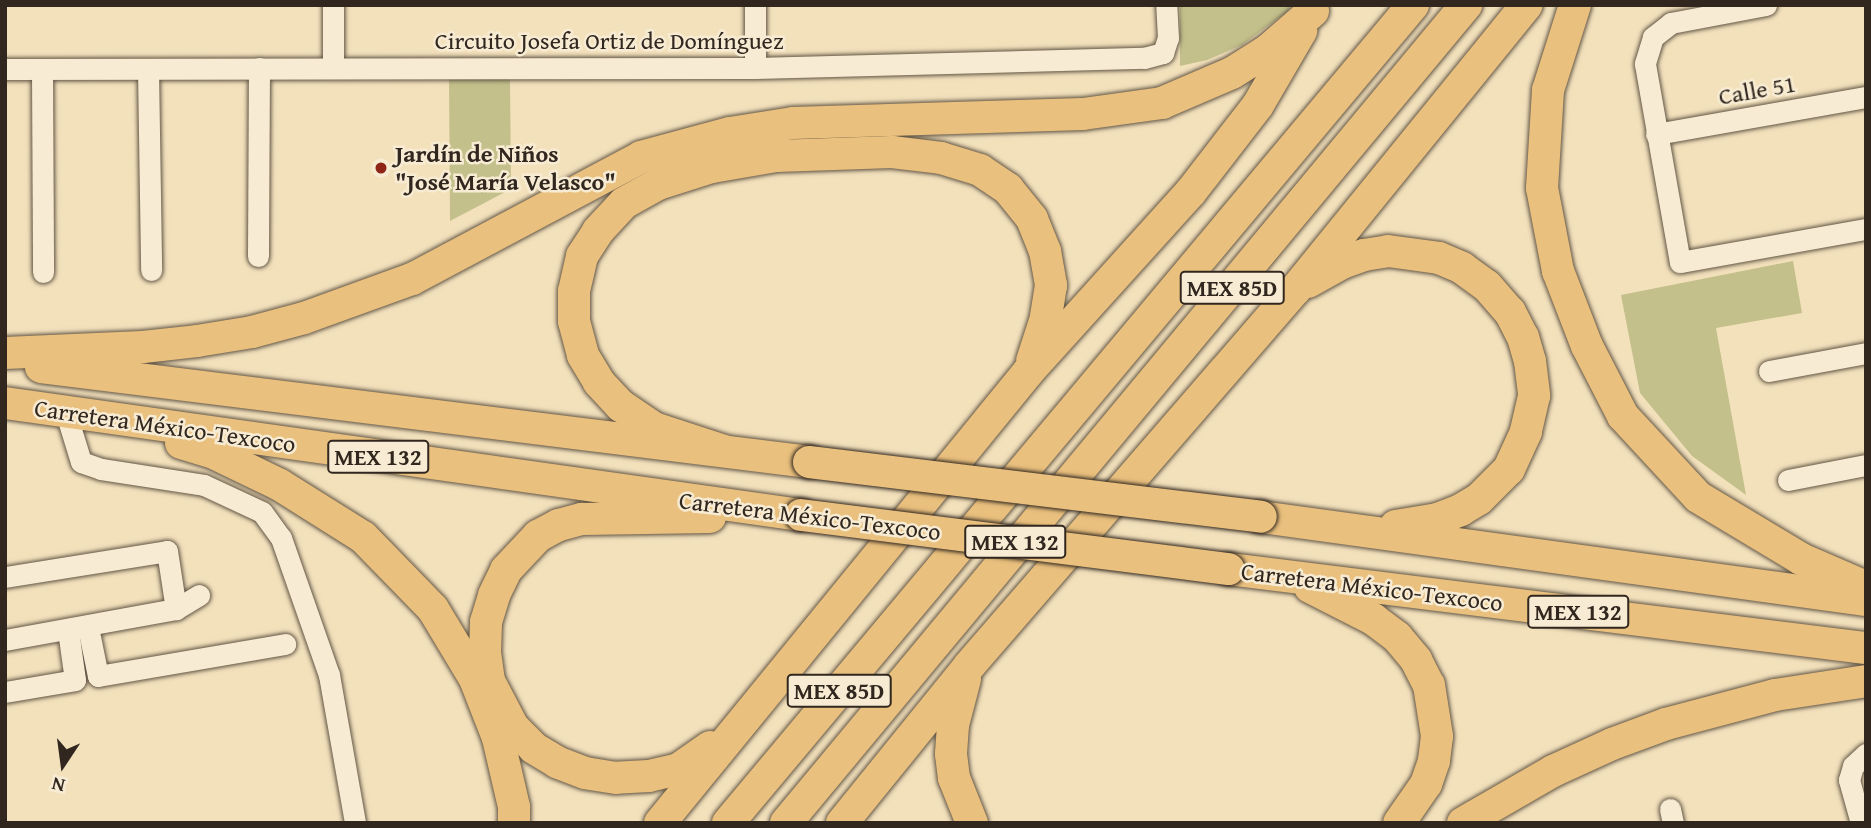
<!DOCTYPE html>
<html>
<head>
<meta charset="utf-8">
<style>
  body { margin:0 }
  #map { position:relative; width:1871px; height:828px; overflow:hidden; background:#f3e1bc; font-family:"Gentium Book Plus",serif }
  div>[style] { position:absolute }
  .green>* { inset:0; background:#c3c08b }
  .roads { filter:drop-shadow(0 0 2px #625646) drop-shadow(0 0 2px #625646) }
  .minor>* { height:21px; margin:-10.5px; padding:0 10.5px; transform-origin:10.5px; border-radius:10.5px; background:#f7ecd3 }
  .highway>* { height:32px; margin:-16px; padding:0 16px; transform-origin:16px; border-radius:16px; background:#eac07e }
  .bridges { filter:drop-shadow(0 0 2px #31271f) drop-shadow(0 0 2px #31271f) }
  .highway-bridge>* { height:32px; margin:-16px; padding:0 16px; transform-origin:16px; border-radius:16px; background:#eac07e }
  .dots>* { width:19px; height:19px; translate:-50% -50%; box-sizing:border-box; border:4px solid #f7ecd3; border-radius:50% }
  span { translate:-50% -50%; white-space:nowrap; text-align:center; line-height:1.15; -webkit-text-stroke:5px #f7ecd3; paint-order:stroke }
  .shield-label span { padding:2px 5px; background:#f7ecd3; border:2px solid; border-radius:5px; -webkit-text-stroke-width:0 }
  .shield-label { font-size:23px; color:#31271f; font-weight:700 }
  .street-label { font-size:24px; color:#31271f }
  .poi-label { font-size:24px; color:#31271f; font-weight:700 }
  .left { translate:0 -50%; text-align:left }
  .frame { position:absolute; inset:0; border:7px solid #31271f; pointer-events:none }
  .north { position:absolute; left:28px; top:730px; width:70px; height:70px; -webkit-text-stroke:5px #f7ecd3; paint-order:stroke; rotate:193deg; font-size:19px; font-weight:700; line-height:28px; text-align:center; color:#31271f }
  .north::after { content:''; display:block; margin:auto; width:24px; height:32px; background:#31271f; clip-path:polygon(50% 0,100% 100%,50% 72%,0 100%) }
</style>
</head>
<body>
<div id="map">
  <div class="green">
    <i style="clip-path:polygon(1180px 5px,1291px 5px,1288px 11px,1242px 45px,1207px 60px,1180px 66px)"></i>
    <i style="clip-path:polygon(449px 79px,510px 79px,511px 189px,450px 221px)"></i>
    <i style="clip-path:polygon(1793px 261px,1802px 313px,1716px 328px,1746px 495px,1692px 456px,1640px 393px,1621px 295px)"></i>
  </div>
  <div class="roads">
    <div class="minor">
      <i style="left:755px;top:5px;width:63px;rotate:90deg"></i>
      <i style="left:1766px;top:5px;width:97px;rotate:169.3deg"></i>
      <i style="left:1671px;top:23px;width:23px;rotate:142deg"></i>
      <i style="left:1653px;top:37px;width:28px;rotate:107deg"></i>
      <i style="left:1645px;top:64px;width:201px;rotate:80deg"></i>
      <i style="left:1680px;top:262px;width:189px;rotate:-10.1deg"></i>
      <i style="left:333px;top:68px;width:63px;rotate:-90deg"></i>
      <i style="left:5px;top:69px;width:750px;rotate:-0.08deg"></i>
      <i style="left:755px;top:68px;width:389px;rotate:-1.5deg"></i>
      <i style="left:1144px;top:58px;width:20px;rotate:-15deg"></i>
      <i style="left:1163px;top:53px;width:16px;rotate:-72deg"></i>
      <i style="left:1168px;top:38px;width:33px;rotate:-93deg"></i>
      <i style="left:42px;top:69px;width:203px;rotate:89.7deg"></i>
      <i style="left:148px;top:69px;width:201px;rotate:89.1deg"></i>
      <i style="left:1656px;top:134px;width:213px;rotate:-10deg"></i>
      <i style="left:258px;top:256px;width:188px;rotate:-89.7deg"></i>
      <i style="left:1769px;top:371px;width:99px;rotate:-10.5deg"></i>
      <i style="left:65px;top:410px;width:54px;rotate:72.9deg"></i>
      <i style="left:81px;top:462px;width:21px;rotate:19deg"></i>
      <i style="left:101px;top:469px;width:104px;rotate:8.8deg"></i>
      <i style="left:204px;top:485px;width:64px;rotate:25deg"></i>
      <i style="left:262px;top:512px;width:32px;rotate:54deg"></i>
      <i style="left:281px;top:538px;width:145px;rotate:70.7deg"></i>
      <i style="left:329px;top:675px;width:150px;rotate:80deg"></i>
      <i style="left:1788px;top:480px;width:79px;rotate:-10.9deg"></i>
      <i style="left:5px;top:577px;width:164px;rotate:-9.1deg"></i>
      <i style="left:167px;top:551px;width:59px;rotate:81.2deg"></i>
      <i style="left:88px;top:627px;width:50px;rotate:78.5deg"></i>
      <i style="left:98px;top:676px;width:190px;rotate:-9.7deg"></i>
      <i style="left:5px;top:640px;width:174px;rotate:-10.3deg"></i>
      <i style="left:176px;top:609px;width:27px;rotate:-31deg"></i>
      <i style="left:5px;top:692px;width:71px;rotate:-9.7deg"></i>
      <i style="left:75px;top:680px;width:50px;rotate:-98deg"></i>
      <i style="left:1670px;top:809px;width:14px;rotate:78deg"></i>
      <i style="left:1861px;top:823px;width:45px;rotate:-105.6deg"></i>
      <i style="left:1849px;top:780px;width:15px;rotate:-74deg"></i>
      <i style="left:1853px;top:766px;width:18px;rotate:-43deg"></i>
    </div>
    <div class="highway">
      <i style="left:1575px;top:5px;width:89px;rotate:107.6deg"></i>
      <i style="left:1548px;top:90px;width:98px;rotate:93.5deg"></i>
      <i style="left:1542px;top:188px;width:85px;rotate:79.1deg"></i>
      <i style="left:1558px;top:271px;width:80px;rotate:68.9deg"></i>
      <i style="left:1587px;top:346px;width:79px;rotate:62.8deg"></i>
      <i style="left:1623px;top:416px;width:110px;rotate:47.2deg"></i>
      <i style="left:1698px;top:497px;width:120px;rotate:31deg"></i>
      <i style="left:1801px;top:559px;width:71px;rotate:23.3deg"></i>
      <i style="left:1308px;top:282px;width:39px;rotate:-29deg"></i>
      <i style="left:1342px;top:263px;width:23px;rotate:-20deg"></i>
      <i style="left:1364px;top:255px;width:24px;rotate:-9deg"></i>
      <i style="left:1388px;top:251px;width:51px;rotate:7.8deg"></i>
      <i style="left:1439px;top:258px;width:25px;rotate:23deg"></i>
      <i style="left:1462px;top:268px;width:31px;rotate:36deg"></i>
      <i style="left:1487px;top:286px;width:35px;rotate:49deg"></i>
      <i style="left:1510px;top:312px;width:28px;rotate:63deg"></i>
      <i style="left:1523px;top:337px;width:25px;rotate:74deg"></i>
      <i style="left:1530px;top:361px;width:35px;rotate:83deg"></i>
      <i style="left:1534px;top:396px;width:37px;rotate:103deg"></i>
      <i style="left:1526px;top:432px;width:41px;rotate:114.7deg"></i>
      <i style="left:1509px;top:469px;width:42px;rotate:135deg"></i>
      <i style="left:1479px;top:499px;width:21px;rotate:149deg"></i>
      <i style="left:1461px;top:510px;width:25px;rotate:159deg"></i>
      <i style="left:1438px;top:519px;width:43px;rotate:170.5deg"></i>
      <i style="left:5px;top:353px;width:138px;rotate:-2.5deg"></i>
      <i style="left:143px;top:347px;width:54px;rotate:-6.3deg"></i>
      <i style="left:197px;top:341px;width:56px;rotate:-9.3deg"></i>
      <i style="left:252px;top:332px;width:54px;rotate:-15.1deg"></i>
      <i style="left:304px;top:318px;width:115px;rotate:-19.9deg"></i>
      <i style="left:412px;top:279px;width:259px;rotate:-28deg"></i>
      <i style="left:641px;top:157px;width:92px;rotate:-15.1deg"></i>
      <i style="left:730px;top:133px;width:64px;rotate:-9deg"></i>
      <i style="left:793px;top:123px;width:290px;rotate:-1.8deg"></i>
      <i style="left:1083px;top:114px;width:80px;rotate:-7.9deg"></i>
      <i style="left:1162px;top:103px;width:76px;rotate:-23.2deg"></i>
      <i style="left:1232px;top:73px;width:41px;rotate:-32.2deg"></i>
      <i style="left:1267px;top:51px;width:61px;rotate:-41deg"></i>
      <i style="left:41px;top:367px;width:774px;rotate:7.05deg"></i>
      <i style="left:5px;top:403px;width:804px;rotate:8.01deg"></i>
      <i style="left:181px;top:443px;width:37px;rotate:17deg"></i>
      <i style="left:216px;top:454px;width:71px;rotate:25.8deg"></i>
      <i style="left:280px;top:485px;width:98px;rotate:32.1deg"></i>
      <i style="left:363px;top:537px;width:100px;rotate:45.8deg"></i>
      <i style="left:433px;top:609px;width:82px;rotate:59deg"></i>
      <i style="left:475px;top:679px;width:63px;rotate:68.7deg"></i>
      <i style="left:498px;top:738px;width:71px;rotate:76.9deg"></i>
      <i style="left:514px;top:807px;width:16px;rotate:90deg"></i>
      <i style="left:724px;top:451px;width:74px;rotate:-161.8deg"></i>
      <i style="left:654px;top:428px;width:40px;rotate:-146deg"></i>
      <i style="left:621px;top:406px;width:33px;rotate:-133deg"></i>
      <i style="left:599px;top:382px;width:31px;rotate:-121deg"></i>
      <i style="left:583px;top:355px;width:35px;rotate:-105deg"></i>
      <i style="left:574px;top:321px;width:30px;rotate:-90deg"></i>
      <i style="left:574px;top:291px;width:36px;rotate:-77deg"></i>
      <i style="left:582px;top:256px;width:30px;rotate:-57deg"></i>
      <i style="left:598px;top:231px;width:38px;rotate:-47deg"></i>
      <i style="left:624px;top:203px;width:39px;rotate:-29deg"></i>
      <i style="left:658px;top:184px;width:57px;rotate:-17.5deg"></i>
      <i style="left:712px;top:167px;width:65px;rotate:-9.8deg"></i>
      <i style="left:776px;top:156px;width:116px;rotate:-2deg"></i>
      <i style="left:892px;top:152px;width:49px;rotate:7deg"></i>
      <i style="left:941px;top:158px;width:41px;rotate:17.1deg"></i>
      <i style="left:980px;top:170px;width:34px;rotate:34deg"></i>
      <i style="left:1008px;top:189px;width:38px;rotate:51deg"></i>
      <i style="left:1032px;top:219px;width:35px;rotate:68deg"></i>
      <i style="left:1045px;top:251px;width:35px;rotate:80deg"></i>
      <i style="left:1051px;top:285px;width:33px;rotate:99deg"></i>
      <i style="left:1046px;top:318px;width:45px;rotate:108deg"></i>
      <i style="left:1261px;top:517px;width:611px;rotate:7.81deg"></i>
      <i style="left:1229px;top:569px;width:642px;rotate:7.07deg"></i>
      <i style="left:1310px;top:587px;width:71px;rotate:26.9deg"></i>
      <i style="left:1373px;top:619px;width:30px;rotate:37deg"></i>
      <i style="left:1397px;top:637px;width:30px;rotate:50deg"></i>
      <i style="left:1416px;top:660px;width:28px;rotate:63deg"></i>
      <i style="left:1429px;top:685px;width:52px;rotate:81.1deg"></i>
      <i style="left:1437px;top:736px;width:25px;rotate:97deg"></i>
      <i style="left:1434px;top:761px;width:24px;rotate:109deg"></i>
      <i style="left:1426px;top:784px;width:47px;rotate:124.7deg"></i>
      <i style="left:965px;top:679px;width:48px;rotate:104.6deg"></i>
      <i style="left:953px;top:725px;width:29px;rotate:94deg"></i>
      <i style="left:951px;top:754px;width:24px;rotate:83deg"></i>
      <i style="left:954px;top:778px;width:48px;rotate:68.2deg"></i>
      <i style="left:710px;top:747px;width:38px;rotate:145deg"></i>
      <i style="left:679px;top:769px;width:31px;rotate:167deg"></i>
      <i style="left:649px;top:776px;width:33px;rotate:177deg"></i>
      <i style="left:616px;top:778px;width:31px;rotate:-171deg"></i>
      <i style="left:585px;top:773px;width:30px;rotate:-159deg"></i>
      <i style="left:557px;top:762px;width:27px;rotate:-149deg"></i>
      <i style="left:534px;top:748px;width:30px;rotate:-135deg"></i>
      <i style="left:513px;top:727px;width:52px;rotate:-117.6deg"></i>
      <i style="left:489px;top:681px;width:29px;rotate:-98deg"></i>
      <i style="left:485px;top:652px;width:30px;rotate:-88deg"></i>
      <i style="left:486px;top:622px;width:28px;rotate:-73deg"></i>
      <i style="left:494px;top:595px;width:28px;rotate:-64deg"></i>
      <i style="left:506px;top:570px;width:47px;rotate:-46.7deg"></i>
      <i style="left:538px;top:536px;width:24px;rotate:-28deg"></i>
      <i style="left:559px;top:525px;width:24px;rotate:-15deg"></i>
      <i style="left:582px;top:519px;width:128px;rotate:-0.9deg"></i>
      <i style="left:660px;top:823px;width:583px;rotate:-50.77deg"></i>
      <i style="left:1029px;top:371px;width:240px;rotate:-47.9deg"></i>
      <i style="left:1190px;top:193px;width:111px;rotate:-52.3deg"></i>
      <i style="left:1258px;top:105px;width:86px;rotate:-59.8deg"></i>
      <i style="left:728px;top:823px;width:1067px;rotate:-50.06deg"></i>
      <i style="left:786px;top:823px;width:1064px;rotate:-50.26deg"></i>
      <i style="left:842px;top:823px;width:202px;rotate:-51deg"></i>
      <i style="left:969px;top:666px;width:498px;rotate:-49.1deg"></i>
      <i style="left:1295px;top:290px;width:367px;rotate:-50.9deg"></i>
      <i style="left:1463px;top:823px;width:104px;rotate:-30deg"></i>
      <i style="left:1553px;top:771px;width:65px;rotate:-24.6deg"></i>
      <i style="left:1612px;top:744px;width:58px;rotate:-20.3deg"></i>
      <i style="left:1666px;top:724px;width:113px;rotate:-14.9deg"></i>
      <i style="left:1775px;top:695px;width:92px;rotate:-8.7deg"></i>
    </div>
  </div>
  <div class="bridges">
    <div class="highway-bridge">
      <i style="left:809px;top:462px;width:455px;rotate:6.9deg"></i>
      <i style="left:801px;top:515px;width:431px;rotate:7.2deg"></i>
    </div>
  </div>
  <div class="dots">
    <i style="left:381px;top:168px;background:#8f2418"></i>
  </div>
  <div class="shield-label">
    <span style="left:1232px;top:288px">MEX 85D</span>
    <span style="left:378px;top:457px">MEX 132</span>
    <span style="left:1015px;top:542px">MEX 132</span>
    <span style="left:1578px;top:612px">MEX 132</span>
    <span style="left:839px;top:691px">MEX 85D</span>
  </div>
  <div class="street-label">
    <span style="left:609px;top:41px">Circuito Josefa Ortiz de Domínguez</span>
    <span style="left:1757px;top:90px;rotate:-10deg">Calle 51</span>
    <span style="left:165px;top:426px;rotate:8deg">Carretera México-Texcoco</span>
    <span style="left:810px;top:516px;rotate:7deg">Carretera México-Texcoco</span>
    <span style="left:1372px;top:587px;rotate:7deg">Carretera México-Texcoco</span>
  </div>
  <div class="poi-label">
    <span class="left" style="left:395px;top:168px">Jardín de Niños<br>"José María Velasco"</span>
  </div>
  <div class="frame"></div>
  <div class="north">N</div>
</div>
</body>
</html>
